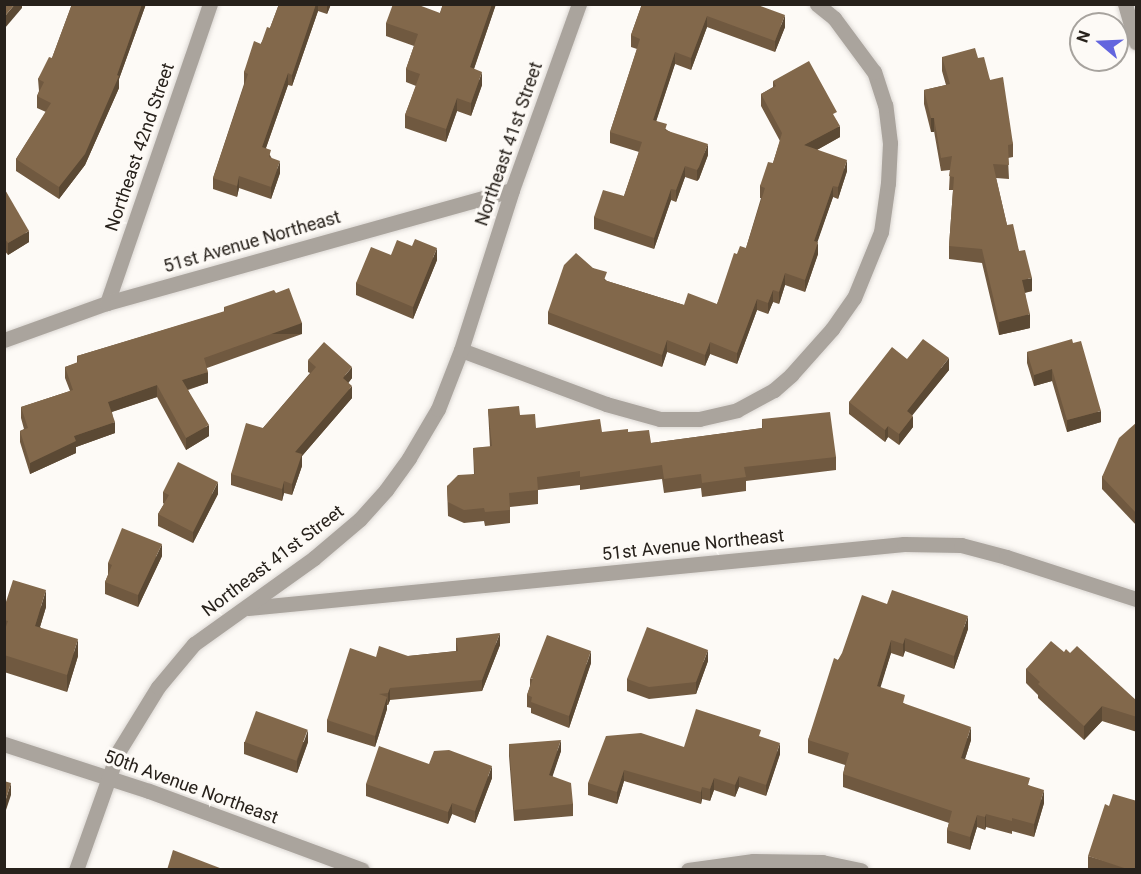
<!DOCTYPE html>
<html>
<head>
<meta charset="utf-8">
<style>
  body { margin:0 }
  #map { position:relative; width:1141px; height:874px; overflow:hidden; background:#fdfaf6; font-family:Roboto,sans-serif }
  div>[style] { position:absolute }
  .roads { filter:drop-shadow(0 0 2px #dbd7d3) drop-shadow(0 0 2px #dbd7d3) }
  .minor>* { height:15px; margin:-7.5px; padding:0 7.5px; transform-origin:7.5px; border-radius:7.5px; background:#aaa49d }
  .wall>* { inset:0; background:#705940 }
  .shaded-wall>* { inset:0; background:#5b4934; transform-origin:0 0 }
  .building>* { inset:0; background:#82684b; transform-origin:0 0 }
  span { translate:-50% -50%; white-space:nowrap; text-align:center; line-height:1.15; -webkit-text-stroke:6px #fdfaf6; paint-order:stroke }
  .street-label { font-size:18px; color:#27211b }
  .frame { position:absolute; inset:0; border:6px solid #27211b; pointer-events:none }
  .north { position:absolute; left:1069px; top:12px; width:60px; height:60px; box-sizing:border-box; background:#fdfaf6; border:2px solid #a7a39e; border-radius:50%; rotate:289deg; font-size:16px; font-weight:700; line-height:24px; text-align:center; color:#27211b }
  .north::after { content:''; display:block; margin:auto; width:21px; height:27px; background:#6365de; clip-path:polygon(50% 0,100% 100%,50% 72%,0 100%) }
</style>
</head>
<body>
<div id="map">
  <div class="roads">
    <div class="minor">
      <i style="left:1125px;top:4px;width:40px;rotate:74deg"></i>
      <i style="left:107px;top:303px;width:316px;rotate:-71deg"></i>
      <i style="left:4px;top:340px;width:109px;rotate:-19.8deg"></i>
      <i style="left:107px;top:303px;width:420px;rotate:-15.6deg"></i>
      <i style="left:461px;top:350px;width:155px;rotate:20.4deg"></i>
      <i style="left:606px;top:404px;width:56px;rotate:15.5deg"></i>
      <i style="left:660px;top:419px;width:39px"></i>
      <i style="left:699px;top:419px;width:39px;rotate:-13deg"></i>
      <i style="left:737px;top:410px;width:42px;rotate:-28.4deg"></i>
      <i style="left:774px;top:390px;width:23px;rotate:-41deg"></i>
      <i style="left:791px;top:375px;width:62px;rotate:-48.3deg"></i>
      <i style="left:832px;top:329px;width:38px;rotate:-55deg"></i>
      <i style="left:854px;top:298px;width:71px;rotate:-67.8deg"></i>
      <i style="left:881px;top:232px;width:49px;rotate:-81.9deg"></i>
      <i style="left:888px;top:183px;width:40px;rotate:-87.1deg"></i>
      <i style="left:890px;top:143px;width:38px;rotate:-97deg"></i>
      <i style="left:885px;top:105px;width:35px;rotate:-108deg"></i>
      <i style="left:874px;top:72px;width:67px;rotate:-126.5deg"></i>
      <i style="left:834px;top:18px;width:22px;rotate:-141deg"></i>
      <i style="left:248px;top:608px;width:659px;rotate:-5.57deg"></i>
      <i style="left:904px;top:544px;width:57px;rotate:1deg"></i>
      <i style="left:961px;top:545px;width:47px;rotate:14.9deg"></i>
      <i style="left:1006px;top:557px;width:137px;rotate:17.9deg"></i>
      <i style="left:4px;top:744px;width:152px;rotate:18deg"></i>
      <i style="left:149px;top:791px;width:227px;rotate:20.3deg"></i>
      <i style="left:76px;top:870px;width:125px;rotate:-70.4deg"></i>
      <i style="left:118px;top:752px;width:76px;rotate:-58.4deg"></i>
      <i style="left:158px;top:687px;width:56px;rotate:-50.1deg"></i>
      <i style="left:194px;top:644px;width:148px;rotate:-35.6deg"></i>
      <i style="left:314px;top:558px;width:60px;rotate:-40.3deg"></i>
      <i style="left:360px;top:519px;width:39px;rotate:-48deg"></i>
      <i style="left:386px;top:490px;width:39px;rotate:-54deg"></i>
      <i style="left:409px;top:458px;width:57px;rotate:-59.4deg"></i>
      <i style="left:438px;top:409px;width:63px;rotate:-68.7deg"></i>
      <i style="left:461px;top:350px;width:168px;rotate:-72.3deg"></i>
      <i style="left:512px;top:190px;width:198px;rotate:-70.2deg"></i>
      <i style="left:688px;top:870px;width:66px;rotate:-7.9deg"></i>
      <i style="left:753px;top:861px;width:69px;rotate:0.8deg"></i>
      <i style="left:822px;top:862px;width:40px;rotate:12deg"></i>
    </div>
  </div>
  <div class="wall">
    <i style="clip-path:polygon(72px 4px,146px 4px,119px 79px,119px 88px,85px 165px,59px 199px,16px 171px,16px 159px,46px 112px,37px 108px,37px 96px,39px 91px,38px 79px,52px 58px)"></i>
    <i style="clip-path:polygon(279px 4px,331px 4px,327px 14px,318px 11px,292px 86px,288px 85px,266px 148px,280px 173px,271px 199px,239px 188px,237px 197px,213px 189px,213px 178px,244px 84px,244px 72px,270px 28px)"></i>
    <i style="clip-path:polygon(443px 4px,496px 4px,474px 69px,482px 85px,471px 116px,457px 111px,446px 142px,405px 128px,405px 115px,416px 86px,406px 82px,406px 69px,414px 46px,386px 36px,386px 23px,440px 13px)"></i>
    <i style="clip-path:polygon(642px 4px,785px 27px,775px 52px,707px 27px,691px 70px,675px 64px,656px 121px,667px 130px,708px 155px,699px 179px,697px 181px,685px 177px,676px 202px,671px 200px,654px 249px,594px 229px,594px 217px,624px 196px,639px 152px,610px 143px,610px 132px,637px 49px,631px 47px,631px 35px)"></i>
    <i style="clip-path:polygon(942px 57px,978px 58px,990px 80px,1013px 144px,1013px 157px,1008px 158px,1009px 179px,996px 178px,1007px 225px,1019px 251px,1032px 291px,1025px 293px,1030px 328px,999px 335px,982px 263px,949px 259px,949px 246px,953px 190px,949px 190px,950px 170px,941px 171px,934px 131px,931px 132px,924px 104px,924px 90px,946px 85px,942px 71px)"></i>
    <i style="clip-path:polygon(773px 81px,837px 121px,840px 137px,817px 150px,847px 171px,838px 199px,833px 197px,817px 242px,818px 254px,805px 292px,785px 285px,779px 304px,773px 302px,768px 314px,757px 310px,737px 364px,710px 354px,705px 366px,667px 352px,662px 367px,548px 324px,548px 312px,593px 268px,607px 281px,684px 305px,717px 304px,737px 254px,746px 248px,761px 198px,760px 198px,760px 186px,773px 163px,780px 141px,761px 106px,761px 94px,773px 87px)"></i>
    <i style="clip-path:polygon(4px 188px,29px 242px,8px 255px,4px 250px)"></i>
    <i style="clip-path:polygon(412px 246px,437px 260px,413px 319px,356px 295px,356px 283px,391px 255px)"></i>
    <i style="clip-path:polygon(224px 307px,302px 334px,207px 368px,208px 383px,188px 390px,209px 436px,186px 450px,157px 397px,112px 412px,115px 433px,76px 447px,76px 453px,30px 474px,20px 442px,20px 431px,24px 429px,21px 418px,21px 407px,70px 391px,65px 378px,65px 367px,77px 363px,77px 356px,224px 312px)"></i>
    <i style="clip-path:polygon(1073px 343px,1101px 422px,1067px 432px,1052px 381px,1034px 386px,1027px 363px,1027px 352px)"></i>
    <i style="clip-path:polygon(907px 359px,949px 370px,912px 415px,913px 427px,899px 445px,888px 437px,885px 442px,849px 414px,849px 402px)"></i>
    <i style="clip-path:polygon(308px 360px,352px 378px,348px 383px,352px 398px,302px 456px,302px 466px,292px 495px,284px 493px,282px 501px,231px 485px,231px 474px,263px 428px,310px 373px,308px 372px)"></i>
    <i style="clip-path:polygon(488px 409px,520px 415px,536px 428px,602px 432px,628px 432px,651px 443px,762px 428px,762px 419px,836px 457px,836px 470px,746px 481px,746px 491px,702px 497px,701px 488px,664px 493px,662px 479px,580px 490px,580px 485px,538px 490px,538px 504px,510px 507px,510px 523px,485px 526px,484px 521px,464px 523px,448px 516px,447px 486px,474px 474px,473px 448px,490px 447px)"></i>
    <i style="clip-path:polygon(1137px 422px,1137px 526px,1102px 489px,1102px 477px)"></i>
    <i style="clip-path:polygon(163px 492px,218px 494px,193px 543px,158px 526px,158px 514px,164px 504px,163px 503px)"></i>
    <i style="clip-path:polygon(162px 556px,138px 607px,105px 594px,105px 582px,108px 575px,108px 563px)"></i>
    <i style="clip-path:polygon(887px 604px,968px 629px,954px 669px,905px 651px,903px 657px,891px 653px,880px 687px,905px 704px,971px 740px,965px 759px,1030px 786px,1044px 803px,1034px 837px,1012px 831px,1012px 834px,986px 827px,985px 830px,977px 827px,970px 850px,947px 843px,947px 830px,949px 823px,843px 787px,843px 774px,845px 765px,808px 753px,808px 740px,838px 660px)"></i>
    <i style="clip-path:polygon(46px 607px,40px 627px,78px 656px,67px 692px,4px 672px,4px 608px)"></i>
    <i style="clip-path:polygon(456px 638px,500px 645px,482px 691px,390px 700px,388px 705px,387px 705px,387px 709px,375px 747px,327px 732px,327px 720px,376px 657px,408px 656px,456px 651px)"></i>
    <i style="clip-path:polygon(1064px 652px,1070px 653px,1137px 701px,1137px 732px,1102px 721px,1084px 740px,1038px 698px,1038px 695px,1026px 683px,1026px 669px)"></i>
    <i style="clip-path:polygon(708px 661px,696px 694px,649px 699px,627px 691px,627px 679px)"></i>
    <i style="clip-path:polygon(591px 663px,569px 728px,531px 713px,531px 708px,527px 707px,527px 695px,530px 686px,530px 679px)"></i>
    <i style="clip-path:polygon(761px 737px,780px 754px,766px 796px,739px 787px,735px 797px,714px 790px,710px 801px,702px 799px,701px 804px,624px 781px,617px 804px,588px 795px,588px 783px,684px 747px)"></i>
    <i style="clip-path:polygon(244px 742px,308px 742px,297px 773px,244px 754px)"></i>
    <i style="clip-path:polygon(509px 744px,561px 751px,552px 776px,573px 804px,573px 816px,514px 821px,509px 756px)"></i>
    <i style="clip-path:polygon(429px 764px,492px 778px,475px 823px,452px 814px,448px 824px,366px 796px,366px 784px)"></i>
    <i style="clip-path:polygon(1088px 856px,1137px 870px,1093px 870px,1088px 868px)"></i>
  </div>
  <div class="shaded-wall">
    <i style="clip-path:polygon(15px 4px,22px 4px,22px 8px,5px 28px,5px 16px)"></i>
    <i style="clip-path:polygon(142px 4px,146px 4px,119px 79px,119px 88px,85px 165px,59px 199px,59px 187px,117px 75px)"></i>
    <i style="clip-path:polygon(316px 4px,318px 4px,318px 11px,292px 86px,292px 75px)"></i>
    <i style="clip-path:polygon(327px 4px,331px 4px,327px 14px)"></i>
    <i style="clip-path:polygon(492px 4px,496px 4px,470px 80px,470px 67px)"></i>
    <i style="clip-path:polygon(785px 15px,785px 27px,775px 52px,775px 41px)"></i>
    <i style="clip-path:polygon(707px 16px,707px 27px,691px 70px,691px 58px)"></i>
    <i style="clip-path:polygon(675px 52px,675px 64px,653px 131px,653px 120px)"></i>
    <i style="clip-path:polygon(482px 72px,482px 85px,471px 116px,471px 103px)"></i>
    <i style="clip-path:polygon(288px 73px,288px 85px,262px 159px,262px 147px)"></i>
    <i style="clip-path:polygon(457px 98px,457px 111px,446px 142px,446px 129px)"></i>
    <i style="left:931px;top:118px;width:3px;height:14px"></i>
    <i style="clip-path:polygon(840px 126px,840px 137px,804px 157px,804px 145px)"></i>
    <i style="clip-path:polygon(708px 144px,708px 155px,699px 179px,697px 181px,697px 170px)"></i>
    <i style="clip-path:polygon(847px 160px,847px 171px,838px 199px,838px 187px)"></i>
    <i style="clip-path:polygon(280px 161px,280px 173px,271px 199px,271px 187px)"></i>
    <i style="clip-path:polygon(685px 166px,685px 177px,676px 202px,676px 190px)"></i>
    <i style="clip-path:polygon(239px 176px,239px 188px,237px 197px,237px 186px)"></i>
    <i style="clip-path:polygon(833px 186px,833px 197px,814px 252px,814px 241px)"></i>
    <i style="clip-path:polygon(671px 189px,671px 200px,654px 249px,654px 238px)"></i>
    <i style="clip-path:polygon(29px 231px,29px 242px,8px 255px,8px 243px)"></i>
    <i style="clip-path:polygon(818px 242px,818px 254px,805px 292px,805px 280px)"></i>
    <i style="clip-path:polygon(437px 248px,437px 260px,413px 319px,413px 307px)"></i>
    <i style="clip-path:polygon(785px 273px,785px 285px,779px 304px,779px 292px)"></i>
    <i style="clip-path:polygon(1032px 278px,1032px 291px,1022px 293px,1022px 280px)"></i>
    <i style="clip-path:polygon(773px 290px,773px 302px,768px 314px,768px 303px)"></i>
    <i style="clip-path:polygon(757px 299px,757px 310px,737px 364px,737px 353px)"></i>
    <i style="clip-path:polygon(1030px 314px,1030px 328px,999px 335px,999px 322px)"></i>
    <i style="left:302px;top:323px;width:11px;height:104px;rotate:90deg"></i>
    <i style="clip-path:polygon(667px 340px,667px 352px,662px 367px,662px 355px)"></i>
    <i style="clip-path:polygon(710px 342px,710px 354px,705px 366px,705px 355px)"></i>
    <i style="clip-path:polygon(949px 358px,949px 370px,907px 422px,907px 411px)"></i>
    <i style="clip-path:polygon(352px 367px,352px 378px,343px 390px,343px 378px)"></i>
    <i style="clip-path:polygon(1052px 369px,1052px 381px,1034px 386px,1034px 375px)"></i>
    <i style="clip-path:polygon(208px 372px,208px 383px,182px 391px,182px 380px)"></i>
    <i style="clip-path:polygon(157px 385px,157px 397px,108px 413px,108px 402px)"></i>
    <i style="clip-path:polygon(352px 386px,352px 398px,302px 456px,302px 466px,292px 495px,292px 484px,295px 452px)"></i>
    <i style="clip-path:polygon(1101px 411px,1101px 422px,1067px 432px,1067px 420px)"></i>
    <i style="clip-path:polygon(913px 416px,913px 427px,899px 445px,899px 434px)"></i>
    <i style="clip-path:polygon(115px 422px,115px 433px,76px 447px,76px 453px,30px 474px,30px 463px,74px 436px)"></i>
    <i style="clip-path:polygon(209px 425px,209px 436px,186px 450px,186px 438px)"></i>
    <i style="clip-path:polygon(888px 426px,888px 437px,885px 442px,885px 430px)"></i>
    <i style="clip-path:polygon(284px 481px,284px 493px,282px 501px,282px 489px)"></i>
    <i style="clip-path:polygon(218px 482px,218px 494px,193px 543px,193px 532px)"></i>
    <i style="clip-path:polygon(162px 544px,162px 556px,138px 607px,138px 595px)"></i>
    <i style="clip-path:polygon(46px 590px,46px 607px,35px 643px,35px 626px)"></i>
    <i style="clip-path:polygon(968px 616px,968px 629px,954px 669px,954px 656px)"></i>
    <i style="clip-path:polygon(500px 633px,500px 645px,482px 691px,482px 680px)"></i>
    <i style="clip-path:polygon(905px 638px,905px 651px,903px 657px,903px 644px)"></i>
    <i style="clip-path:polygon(78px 639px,78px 656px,67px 692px,67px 675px)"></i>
    <i style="clip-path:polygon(891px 640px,891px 653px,877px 699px,877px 686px)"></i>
    <i style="clip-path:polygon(708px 650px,708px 661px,696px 694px,696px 682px)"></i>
    <i style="clip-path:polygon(591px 651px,591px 663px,569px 728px,569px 716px)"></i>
    <i style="clip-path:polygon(390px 688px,390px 700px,388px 705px,388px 693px)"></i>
    <i style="clip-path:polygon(387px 697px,387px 709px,375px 747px,375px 736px)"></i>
    <i style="clip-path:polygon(1102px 706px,1102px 721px,1084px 740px,1084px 726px)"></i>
    <i style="clip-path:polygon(971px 727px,971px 740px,961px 771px,961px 758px)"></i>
    <i style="clip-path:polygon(308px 730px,308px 742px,297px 773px,297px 761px)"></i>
    <i style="clip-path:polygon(561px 740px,561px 751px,549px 787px,549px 775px)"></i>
    <i style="clip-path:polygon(780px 743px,780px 754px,766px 796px,766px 785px)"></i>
    <i style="clip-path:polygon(492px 766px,492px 778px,475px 823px,475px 811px)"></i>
    <i style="clip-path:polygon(624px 770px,624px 781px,617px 804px,617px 792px)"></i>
    <i style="clip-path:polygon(739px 776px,739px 787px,735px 797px,735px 785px)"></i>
    <i style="clip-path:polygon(714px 778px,714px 790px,710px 801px,710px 789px)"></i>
    <i style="clip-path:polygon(11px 783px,11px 795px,4px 816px,4px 805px)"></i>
    <i style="clip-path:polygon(702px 787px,702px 799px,701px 804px,701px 792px)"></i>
    <i style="clip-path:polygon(1044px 790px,1044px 803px,1034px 837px,1034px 824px)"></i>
    <i style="clip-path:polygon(452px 803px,452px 814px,448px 824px,448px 812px)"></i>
    <i style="clip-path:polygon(986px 814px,986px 827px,985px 830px,985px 817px)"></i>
    <i style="clip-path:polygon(977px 815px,977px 827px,970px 850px,970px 837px)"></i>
  </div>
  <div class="building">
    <i style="clip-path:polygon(4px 4px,15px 4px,5px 16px,4px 16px)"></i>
    <i style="clip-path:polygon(72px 4px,142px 4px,117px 75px,119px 76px,85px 154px,59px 187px,16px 159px,51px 103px,37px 96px,44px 82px,38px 79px,49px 57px,52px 58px)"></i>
    <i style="clip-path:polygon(279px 4px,316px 4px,292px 75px,288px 73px,262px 147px,271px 150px,269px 157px,280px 161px,271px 187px,239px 176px,237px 186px,213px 178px,248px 74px,244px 72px,254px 41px,261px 44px,267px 27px,270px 28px)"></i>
    <i style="clip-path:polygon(393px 4px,416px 4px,440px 13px,443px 4px,492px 4px,470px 67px,482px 72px,471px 103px,457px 98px,446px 129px,405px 115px,420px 74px,406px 69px,418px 34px,386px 23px)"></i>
    <i style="clip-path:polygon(642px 4px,755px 4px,785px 15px,775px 41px,707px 16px,691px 58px,675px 52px,653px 120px,667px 124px,665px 130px,708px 144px,699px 167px,697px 170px,685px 166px,676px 190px,671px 189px,654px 238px,594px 217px,603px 190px,624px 196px,642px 142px,610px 132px,640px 39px,631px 35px)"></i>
    <i style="clip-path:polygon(975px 48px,978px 58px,984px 57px,990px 80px,1003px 77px,1013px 144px,1008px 145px,1009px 165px,993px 164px,1007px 225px,1013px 224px,1019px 251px,1025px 250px,1032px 278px,1022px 280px,1030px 314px,999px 322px,982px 249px,949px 246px,954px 177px,949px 176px,952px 156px,941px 158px,934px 118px,931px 118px,924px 90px,950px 84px,942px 57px)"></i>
    <i style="clip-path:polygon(809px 61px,837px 112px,833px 114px,840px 126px,804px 145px,847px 160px,838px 187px,833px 186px,814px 241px,818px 242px,805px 280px,785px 273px,779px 292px,773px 290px,768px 303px,757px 299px,737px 353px,710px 342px,705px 355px,667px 340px,662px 355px,548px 312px,564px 265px,576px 253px,593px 268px,607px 272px,604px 280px,684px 305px,688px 293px,717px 304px,734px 253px,737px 254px,740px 246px,746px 248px,765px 188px,760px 186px,768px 162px,773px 163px,782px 133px,761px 94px,776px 86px,773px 81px)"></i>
    <i style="clip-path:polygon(4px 188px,29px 231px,8px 243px,4px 238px)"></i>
    <i style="clip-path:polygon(415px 239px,437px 248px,413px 307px,356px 283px,371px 247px,391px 255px,397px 240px,412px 246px)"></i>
    <i style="clip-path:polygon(289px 288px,302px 323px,204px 358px,208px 372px,182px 380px,209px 425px,186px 438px,157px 385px,108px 402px,115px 422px,74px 436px,76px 441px,30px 463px,20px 431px,28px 428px,21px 407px,73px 390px,65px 367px,78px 362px,77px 356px,225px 311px,224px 307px,274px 290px,276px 293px)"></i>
    <i style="clip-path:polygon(923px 339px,949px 358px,907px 411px,913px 416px,899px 434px,888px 426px,885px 430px,849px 402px,892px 347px,907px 359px)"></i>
    <i style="clip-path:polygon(1072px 339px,1073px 343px,1081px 341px,1101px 411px,1067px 420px,1052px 369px,1034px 375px,1027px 352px)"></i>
    <i style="clip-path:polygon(324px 342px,352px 367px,343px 378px,352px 386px,295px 452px,302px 454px,292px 484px,284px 481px,282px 489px,231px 474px,246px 423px,263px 428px,316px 367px,308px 360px)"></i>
    <i style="clip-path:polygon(519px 406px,520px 415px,535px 414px,536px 428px,600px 419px,602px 432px,628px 429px,628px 432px,649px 430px,651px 443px,763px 428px,762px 419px,830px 412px,836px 457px,744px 467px,746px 477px,702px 483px,701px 474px,664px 479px,662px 465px,580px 477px,580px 471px,537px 477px,538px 490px,509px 493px,510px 510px,485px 512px,484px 508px,464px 510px,448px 502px,447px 486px,458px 475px,475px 474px,473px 448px,492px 446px,488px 409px)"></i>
    <i style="clip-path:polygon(1137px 422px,1137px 514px,1102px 477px,1119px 438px)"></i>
    <i style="clip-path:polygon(178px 462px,218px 482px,193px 532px,158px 514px,169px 495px,163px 492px)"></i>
    <i style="clip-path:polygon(122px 528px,162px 544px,138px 595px,105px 582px,112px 565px,108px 563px)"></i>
    <i style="clip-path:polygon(13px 580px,46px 590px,35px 626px,78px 639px,67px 675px,4px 655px,4px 632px,8px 621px,4px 620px,4px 608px)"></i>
    <i style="clip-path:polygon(892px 590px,968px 616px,954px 656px,905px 638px,903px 644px,891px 640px,877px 686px,905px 695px,903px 703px,971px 727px,961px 758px,1030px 778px,1028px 785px,1044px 790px,1034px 824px,1012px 818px,1012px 821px,986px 814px,985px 817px,977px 815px,970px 837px,947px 830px,952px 811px,843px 774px,849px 753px,808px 740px,834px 658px,838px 660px,842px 653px,862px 595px,887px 604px)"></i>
    <i style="clip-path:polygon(647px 627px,708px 650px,696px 682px,649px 687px,627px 679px)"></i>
    <i style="clip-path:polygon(500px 633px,482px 680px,390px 688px,388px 693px,379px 694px,387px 697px,375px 736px,327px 720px,350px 648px,376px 657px,379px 646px,408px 656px,458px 651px,456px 638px)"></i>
    <i style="clip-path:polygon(547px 635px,591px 651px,569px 716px,531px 702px,532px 697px,527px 695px,533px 678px,530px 679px)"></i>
    <i style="clip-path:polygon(1051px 641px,1064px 652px,1066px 649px,1070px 653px,1077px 646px,1137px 701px,1137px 717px,1102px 706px,1084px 726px,1038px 684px,1040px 682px,1026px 669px)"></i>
    <i style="clip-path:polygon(696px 709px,761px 730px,759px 736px,780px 743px,766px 785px,739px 776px,735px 785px,714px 778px,710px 789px,702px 787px,701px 792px,624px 770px,617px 792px,588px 783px,606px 736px,641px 733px,684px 747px)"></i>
    <i style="left:256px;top:711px;width:55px;height:33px;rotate:20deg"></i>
    <i style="clip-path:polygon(561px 740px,549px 775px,571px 783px,573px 804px,514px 810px,509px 744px)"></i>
    <i style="clip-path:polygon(379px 746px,429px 764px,434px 751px,449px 750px,492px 766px,475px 811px,452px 803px,448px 812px,366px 784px)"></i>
    <i style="clip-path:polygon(4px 781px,11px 783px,4px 805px)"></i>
    <i style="clip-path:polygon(1113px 794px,1137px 801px,1137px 870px,1130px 870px,1088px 856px,1105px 804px,1109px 806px)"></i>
    <i style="clip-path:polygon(173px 850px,225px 870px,167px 870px)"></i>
  </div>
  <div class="street-label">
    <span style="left:509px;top:144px;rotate:-71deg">Northeast 41st Street</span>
    <span style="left:140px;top:147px;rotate:-71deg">Northeast 42nd Street</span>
    <span style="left:252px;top:242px;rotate:-16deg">51st Avenue Northeast</span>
    <span style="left:693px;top:545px;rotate:-6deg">51st Avenue Northeast</span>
    <span style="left:273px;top:561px;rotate:-37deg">Northeast 41st Street</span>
    <span style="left:191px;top:787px;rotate:20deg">50th Avenue Northeast</span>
  </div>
  <div class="frame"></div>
  <div class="north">N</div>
</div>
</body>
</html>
